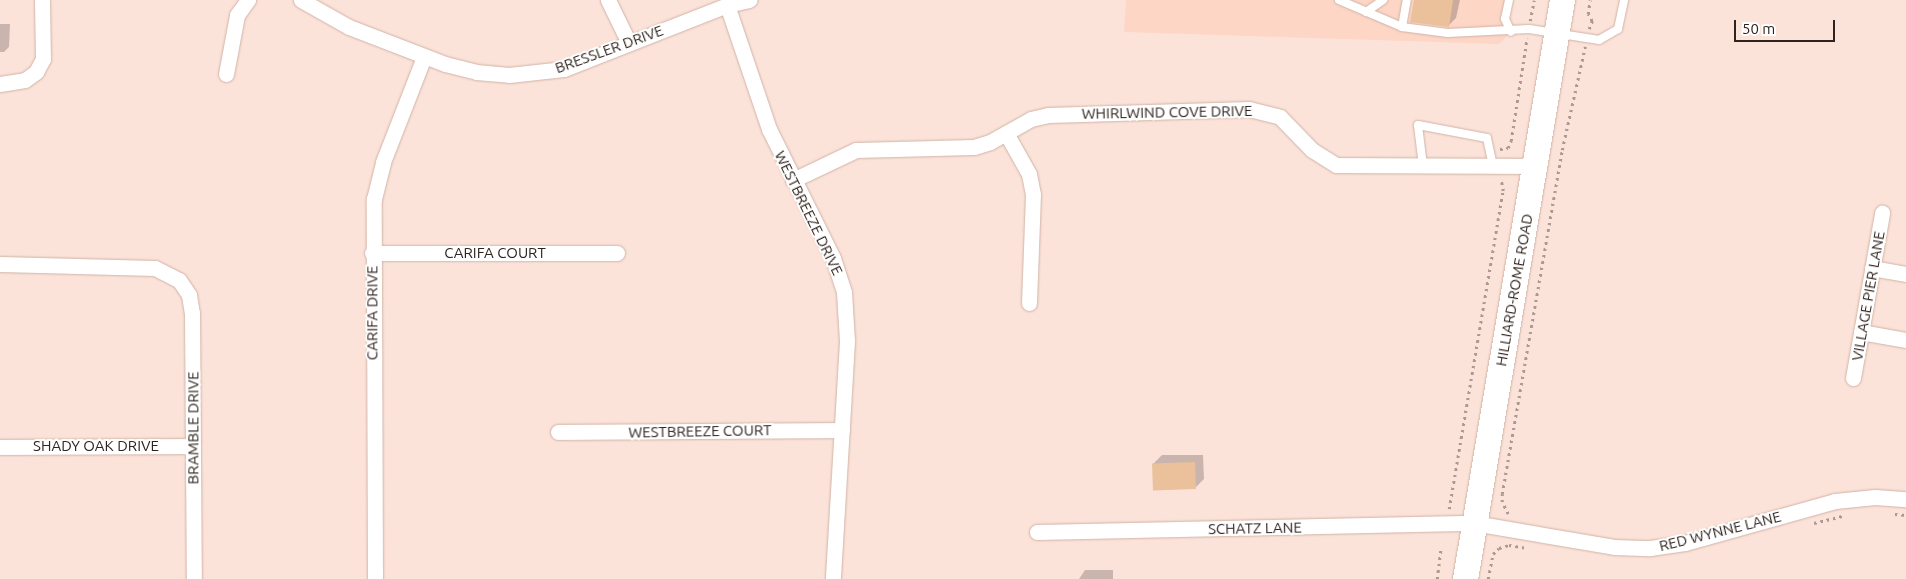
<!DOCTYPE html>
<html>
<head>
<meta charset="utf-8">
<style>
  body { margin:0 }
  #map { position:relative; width:1906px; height:579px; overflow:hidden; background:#fce3d9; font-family:Ubuntu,sans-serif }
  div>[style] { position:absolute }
  .built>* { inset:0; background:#fdd6c6 }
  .shadow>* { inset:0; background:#0003 }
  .building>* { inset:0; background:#ebc19b; transform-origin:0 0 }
  .path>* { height:2.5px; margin-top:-1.25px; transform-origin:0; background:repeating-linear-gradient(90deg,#ac9991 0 2.5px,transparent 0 6.5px) }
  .roads { filter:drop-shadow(0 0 1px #d1b3a7) drop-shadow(0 0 1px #d1b3a7) }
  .service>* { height:8px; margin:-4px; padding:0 4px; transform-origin:4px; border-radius:4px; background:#fff }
  .minor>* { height:15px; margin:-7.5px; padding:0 7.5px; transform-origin:7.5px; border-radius:7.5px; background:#fff }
  .primary>* { height:25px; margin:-12.5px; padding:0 12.5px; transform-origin:12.5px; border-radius:12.5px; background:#fff }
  span { translate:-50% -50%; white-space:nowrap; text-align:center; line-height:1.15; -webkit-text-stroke:4px #fff; paint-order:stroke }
  .street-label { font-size:15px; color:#2e231e }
  .scale { position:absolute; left:1734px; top:20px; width:101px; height:22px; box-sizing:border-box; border:2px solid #2e231e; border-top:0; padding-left:6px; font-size:15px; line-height:18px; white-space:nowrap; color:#2e231e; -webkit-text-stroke:4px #fff; paint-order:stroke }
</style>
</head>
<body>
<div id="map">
  <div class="built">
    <i style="clip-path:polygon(1126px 0,1509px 0,1505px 19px,1511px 32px,1499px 44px,1124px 32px)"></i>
  </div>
  <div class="shadow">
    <i style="clip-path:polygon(1415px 0,1460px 0,1456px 18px,1448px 26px)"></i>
    <i style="clip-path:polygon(0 24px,10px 24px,9px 47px,4px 52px,0 52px)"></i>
    <i style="clip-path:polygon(1162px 455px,1203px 455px,1204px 479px,1195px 488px,1153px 464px)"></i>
    <i style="clip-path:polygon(1085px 570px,1113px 570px,1113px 579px,1079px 579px)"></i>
  </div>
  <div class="building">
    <i style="clip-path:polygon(1414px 0,1453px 0,1449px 27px,1410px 22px)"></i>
    <i style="left:1195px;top:462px;width:27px;height:43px;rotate:88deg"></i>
  </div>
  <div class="path">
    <i style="left:1530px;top:21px;width:21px;rotate:-79deg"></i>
    <i style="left:1589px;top:29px;width:9px;rotate:-69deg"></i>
    <i style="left:1592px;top:21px;width:8px;rotate:-120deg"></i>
    <i style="left:1588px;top:14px;width:14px;rotate:-82deg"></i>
    <i style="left:1500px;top:149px;width:8px;rotate:-7deg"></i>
    <i style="left:1508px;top:148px;width:8px;rotate:-67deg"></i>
    <i style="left:1511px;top:141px;width:104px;rotate:-81.2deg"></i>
    <i style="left:1449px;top:509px;width:323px;rotate:-80.4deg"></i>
    <i style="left:1503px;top:191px;width:11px;rotate:-100deg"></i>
    <i style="left:1508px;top:514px;width:13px;rotate:-117deg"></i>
    <i style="left:1502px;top:502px;width:8px;rotate:-90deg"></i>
    <i style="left:1502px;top:494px;width:349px;rotate:-80.1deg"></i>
    <i style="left:1562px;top:150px;width:106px;rotate:-77.4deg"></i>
    <i style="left:1895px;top:514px;width:11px;rotate:5deg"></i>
    <i style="left:1814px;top:523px;width:30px;rotate:-14deg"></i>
    <i style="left:1437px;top:579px;width:32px;rotate:-83deg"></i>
    <i style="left:1488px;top:579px;width:25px;rotate:-79deg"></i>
    <i style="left:1493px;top:554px;width:8px;rotate:-45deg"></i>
    <i style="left:1499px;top:548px;width:10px;rotate:-17deg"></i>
    <i style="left:1509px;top:545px;width:18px;rotate:9deg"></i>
  </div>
  <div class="roads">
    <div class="service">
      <i style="left:1339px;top:0;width:69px;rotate:23.2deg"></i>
      <i style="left:1402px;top:27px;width:46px;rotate:7.4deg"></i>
      <i style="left:1448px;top:33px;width:81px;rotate:-2.8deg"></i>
      <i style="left:1529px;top:29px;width:71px;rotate:8.9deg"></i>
      <i style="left:1599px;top:40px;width:22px;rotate:-30deg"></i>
      <i style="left:1618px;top:29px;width:30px;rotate:-78deg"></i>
      <i style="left:1509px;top:0;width:19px;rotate:102deg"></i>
      <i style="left:1505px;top:19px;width:14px;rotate:65deg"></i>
      <i style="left:1366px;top:12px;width:21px;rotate:-35deg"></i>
      <i style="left:1402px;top:27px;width:27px;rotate:-80deg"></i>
      <i style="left:1423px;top:166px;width:41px;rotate:-97deg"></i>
      <i style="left:1418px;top:125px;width:70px;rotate:10.7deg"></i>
      <i style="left:1487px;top:138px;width:29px;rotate:78deg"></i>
    </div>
    <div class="minor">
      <i style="left:301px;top:0;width:55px;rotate:29.4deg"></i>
      <i style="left:349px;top:27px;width:103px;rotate:21.1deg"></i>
      <i style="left:445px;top:64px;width:32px;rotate:14deg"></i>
      <i style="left:476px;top:72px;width:33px;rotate:5deg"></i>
      <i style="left:509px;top:75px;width:55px;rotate:-6.2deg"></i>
      <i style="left:564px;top:69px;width:175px;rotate:-21.4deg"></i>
      <i style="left:727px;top:5px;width:23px;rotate:-13deg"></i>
      <i style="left:608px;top:0;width:48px;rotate:64deg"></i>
      <i style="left:727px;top:5px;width:131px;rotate:71.3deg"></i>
      <i style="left:769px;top:129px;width:144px;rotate:63.6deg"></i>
      <i style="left:833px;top:258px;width:36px;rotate:72deg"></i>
      <i style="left:844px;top:292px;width:49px;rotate:86.5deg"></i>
      <i style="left:847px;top:341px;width:238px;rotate:93.4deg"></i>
      <i style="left:226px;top:74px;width:60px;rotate:-79.4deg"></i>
      <i style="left:237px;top:15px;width:19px;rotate:-54deg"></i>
      <i style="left:0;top:84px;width:25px;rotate:-9deg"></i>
      <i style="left:25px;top:80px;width:14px;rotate:-36deg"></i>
      <i style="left:36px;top:72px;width:15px;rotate:-62deg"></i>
      <i style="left:43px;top:59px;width:59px;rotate:-91deg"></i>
      <i style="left:1006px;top:133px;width:47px;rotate:60.7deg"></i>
      <i style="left:1029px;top:174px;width:20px;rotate:79deg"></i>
      <i style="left:1033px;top:194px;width:109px;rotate:92.1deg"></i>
      <i style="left:793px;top:180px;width:70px;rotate:-25.5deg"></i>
      <i style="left:856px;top:150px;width:118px;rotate:-1.5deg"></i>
      <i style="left:974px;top:147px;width:17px;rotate:-17deg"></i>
      <i style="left:990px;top:142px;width:47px;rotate:-29.3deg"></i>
      <i style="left:1031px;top:119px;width:17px;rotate:-13deg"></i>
      <i style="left:1048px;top:115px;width:201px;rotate:-1.7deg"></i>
      <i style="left:1249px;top:109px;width:32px;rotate:14deg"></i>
      <i style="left:1280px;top:117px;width:46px;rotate:45.9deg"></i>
      <i style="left:1312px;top:150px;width:28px;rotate:32deg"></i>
      <i style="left:1336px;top:165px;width:198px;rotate:0.3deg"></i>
      <i style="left:372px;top:253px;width:245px"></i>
      <i style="left:0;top:264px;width:155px;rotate:1.5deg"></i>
      <i style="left:155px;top:268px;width:27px;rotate:27deg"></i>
      <i style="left:179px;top:280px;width:18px;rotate:56deg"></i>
      <i style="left:189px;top:295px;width:18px;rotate:81deg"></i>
      <i style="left:192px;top:313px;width:266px;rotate:89.6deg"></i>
      <i style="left:1872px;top:268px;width:35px;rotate:10deg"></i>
      <i style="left:1861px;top:332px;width:46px;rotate:10.1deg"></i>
      <i style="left:1853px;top:378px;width:168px;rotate:-80deg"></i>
      <i style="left:558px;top:432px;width:284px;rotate:-0.4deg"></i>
      <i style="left:0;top:447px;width:193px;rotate:-0.3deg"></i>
      <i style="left:1037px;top:532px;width:437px;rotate:-1.2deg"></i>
      <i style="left:1474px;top:523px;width:142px;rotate:9.7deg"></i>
      <i style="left:1614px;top:547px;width:36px;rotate:2deg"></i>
      <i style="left:1650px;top:548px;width:35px;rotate:-8deg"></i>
      <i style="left:1685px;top:543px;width:156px;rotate:-15.6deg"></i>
      <i style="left:1835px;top:501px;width:40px;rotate:-5.7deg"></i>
      <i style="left:1875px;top:497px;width:31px;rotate:4deg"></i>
      <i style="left:375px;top:579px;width:380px;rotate:-90.2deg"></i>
      <i style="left:374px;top:199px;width:38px;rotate:-76deg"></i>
      <i style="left:383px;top:162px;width:113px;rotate:-68.7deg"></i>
    </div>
    <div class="primary">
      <i style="left:1465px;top:579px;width:587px;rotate:-80.49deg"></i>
    </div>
  </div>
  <div class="street-label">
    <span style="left:609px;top:49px;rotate:-20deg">BRESSLER DRIVE</span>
    <span style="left:1167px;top:112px;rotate:-1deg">WHIRLWIND COVE DRIVE</span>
    <span style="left:809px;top:213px;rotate:64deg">WESTBREEZE DRIVE</span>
    <span style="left:495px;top:253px">CARIFA COURT</span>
    <span style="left:1514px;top:290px;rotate:-80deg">HILLIARD-ROME ROAD</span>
    <span style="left:1868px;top:296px;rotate:-80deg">VILLAGE PIER LANE</span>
    <span style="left:372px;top:313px;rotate:-90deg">CARIFA DRIVE</span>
    <span style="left:193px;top:428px;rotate:-90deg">BRAMBLE DRIVE</span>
    <span style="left:700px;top:431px;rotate:-1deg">WESTBREEZE COURT</span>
    <span style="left:96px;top:446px">SHADY OAK DRIVE</span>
    <span style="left:1255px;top:528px;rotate:-1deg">SCHATZ LANE</span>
    <span style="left:1720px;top:531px;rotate:-14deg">RED WYNNE LANE</span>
  </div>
  <div class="scale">50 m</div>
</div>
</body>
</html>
